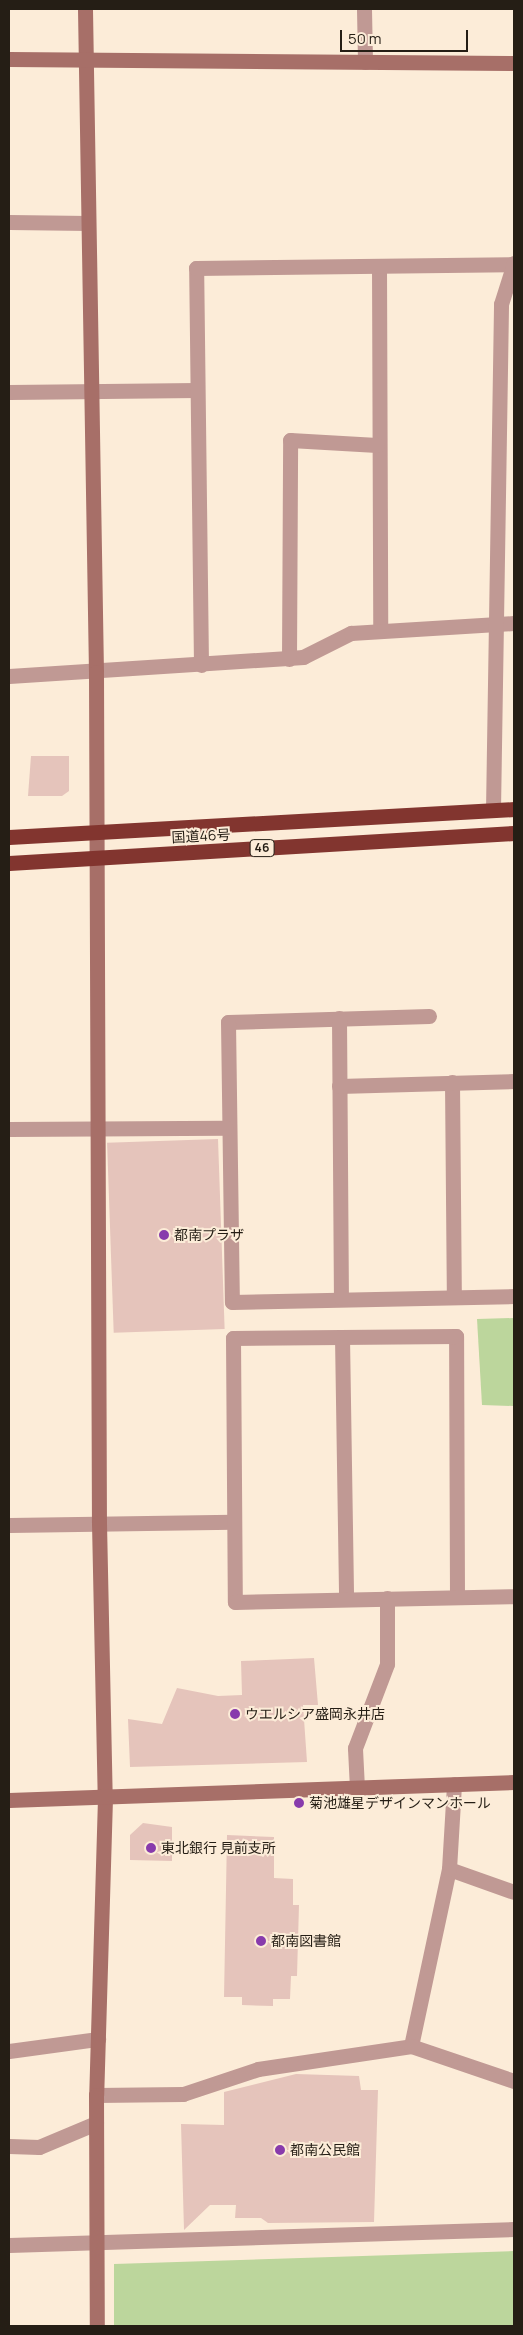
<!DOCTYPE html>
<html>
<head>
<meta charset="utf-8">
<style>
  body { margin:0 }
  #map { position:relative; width:523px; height:2335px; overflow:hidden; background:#fcecd8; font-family:Manrope,"Noto Sans JP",sans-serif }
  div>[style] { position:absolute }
  .green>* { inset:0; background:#bcd69c }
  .building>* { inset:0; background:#e5c4bb; transform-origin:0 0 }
  .street>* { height:15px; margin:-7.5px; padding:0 7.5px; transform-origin:7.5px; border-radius:7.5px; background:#c09994 }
  .secondary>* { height:15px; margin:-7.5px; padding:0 7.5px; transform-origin:7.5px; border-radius:7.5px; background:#a76f68 }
  .highway>* { height:15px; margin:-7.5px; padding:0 7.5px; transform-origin:7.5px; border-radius:7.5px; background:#82352f }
  .dots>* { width:14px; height:14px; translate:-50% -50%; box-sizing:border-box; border:2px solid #fcecd8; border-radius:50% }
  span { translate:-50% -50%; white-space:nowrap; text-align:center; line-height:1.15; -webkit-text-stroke:4px #fcecd8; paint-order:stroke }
  .shield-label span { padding:1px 4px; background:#fcecd8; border:1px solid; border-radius:4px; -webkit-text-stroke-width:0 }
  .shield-label { font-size:12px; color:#251e15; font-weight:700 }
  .street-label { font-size:14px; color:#251e15 }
  .poi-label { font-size:14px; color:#251e15 }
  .left { translate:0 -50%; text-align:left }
  .frame { position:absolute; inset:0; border:10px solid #251e15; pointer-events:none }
  .scale { position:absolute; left:340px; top:30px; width:128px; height:22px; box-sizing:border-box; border:2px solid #251e15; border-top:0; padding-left:6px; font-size:15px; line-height:18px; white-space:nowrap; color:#251e15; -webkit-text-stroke:4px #fcecd8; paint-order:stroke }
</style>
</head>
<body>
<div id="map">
  <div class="green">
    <i style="clip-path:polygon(514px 1318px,514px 1406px,482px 1405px,477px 1319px)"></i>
    <i style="clip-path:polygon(514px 2251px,514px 2326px,114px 2326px,114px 2264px)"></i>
  </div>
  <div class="building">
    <i style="clip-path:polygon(31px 756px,69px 756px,69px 791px,62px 796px,28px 796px)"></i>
    <i style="left:218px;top:1139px;width:190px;height:111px;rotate:88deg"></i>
    <i style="clip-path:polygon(314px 1658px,318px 1705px,303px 1705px,307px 1762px,130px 1767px,128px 1719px,162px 1724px,177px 1688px,218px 1696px,242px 1695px,241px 1661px)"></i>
    <i style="clip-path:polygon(143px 1823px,172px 1827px,172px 1861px,130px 1860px,130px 1835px)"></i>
    <i style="clip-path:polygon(227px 1835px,274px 1837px,274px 1878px,293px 1879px,293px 1905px,299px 1905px,297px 1976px,291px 1976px,290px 1999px,273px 1999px,273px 2006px,242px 2005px,242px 1997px,224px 1997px)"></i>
    <i style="clip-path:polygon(296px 2074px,359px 2076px,361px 2090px,378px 2090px,374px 2222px,268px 2223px,261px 2218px,235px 2218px,236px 2205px,210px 2205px,184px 2230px,181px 2124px,224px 2125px,224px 2092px)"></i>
  </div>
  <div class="street">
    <i style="left:364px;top:9px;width:53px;rotate:88.9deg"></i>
    <i style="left:9px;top:222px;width:79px;rotate:0.7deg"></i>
    <i style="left:379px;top:266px;width:365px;rotate:89.8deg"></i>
    <i style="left:9px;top:392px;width:188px;rotate:-0.6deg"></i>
    <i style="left:289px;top:659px;width:219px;rotate:-89.7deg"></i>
    <i style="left:290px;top:440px;width:87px;rotate:3.3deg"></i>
    <i style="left:201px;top:665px;width:397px;rotate:-90.7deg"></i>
    <i style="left:196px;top:268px;width:318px;rotate:-0.7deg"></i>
    <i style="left:9px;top:676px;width:295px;rotate:-3.7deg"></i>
    <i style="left:303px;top:657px;width:54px;rotate:-26.6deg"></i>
    <i style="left:351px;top:633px;width:163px;rotate:-3.5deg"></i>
    <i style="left:493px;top:810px;width:506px;rotate:-89.09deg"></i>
    <i style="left:501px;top:304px;width:43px;rotate:-72.4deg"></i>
    <i style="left:429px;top:1016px;width:201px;rotate:178.3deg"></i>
    <i style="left:228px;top:1022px;width:280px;rotate:89.2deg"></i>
    <i style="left:232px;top:1302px;width:282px;rotate:-1.2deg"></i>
    <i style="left:339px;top:1018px;width:280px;rotate:89.6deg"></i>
    <i style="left:452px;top:1082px;width:215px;rotate:89.5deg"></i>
    <i style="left:339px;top:1086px;width:175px;rotate:-1.6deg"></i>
    <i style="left:9px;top:1129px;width:217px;rotate:-0.3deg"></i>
    <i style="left:342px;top:1337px;width:261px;rotate:89.1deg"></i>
    <i style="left:9px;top:1525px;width:224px;rotate:-0.8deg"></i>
    <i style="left:457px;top:1597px;width:261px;rotate:-90.2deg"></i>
    <i style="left:456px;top:1336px;width:223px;rotate:179.5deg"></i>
    <i style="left:233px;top:1338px;width:264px;rotate:89.6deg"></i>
    <i style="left:235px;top:1602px;width:279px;rotate:-1.2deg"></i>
    <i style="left:357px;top:1788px;width:40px;rotate:-92.9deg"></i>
    <i style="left:355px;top:1748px;width:90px;rotate:-69.1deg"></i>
    <i style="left:387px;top:1664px;width:66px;rotate:-90deg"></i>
    <i style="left:449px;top:1869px;width:69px;rotate:19.5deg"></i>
    <i style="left:411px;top:2046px;width:181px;rotate:-77.9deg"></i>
    <i style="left:449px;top:1869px;width:85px;rotate:-86.6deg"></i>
    <i style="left:9px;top:2051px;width:90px;rotate:-7.7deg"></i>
    <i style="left:96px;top:2095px;width:87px;rotate:-0.7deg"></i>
    <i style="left:183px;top:2094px;width:79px;rotate:-18.4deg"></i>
    <i style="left:258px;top:2069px;width:155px;rotate:-8.5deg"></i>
    <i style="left:411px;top:2046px;width:109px;rotate:18.8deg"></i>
    <i style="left:9px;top:2146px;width:30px;rotate:2deg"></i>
    <i style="left:39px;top:2147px;width:62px;rotate:-22.8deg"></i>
    <i style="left:9px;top:2245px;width:505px;rotate:-1.81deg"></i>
  </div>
  <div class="secondary">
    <i style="left:85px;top:9px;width:663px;rotate:89.05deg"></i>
    <i style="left:96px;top:672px;width:851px;rotate:89.8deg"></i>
    <i style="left:99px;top:1523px;width:275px;rotate:88.8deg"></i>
    <i style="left:105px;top:1798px;width:297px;rotate:91.7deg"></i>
    <i style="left:96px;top:2095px;width:231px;rotate:89.8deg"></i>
    <i style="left:9px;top:59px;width:505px;rotate:0.45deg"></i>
    <i style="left:9px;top:1800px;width:505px;rotate:-2.04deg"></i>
  </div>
  <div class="highway">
    <i style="left:9px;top:837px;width:506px;rotate:-3.17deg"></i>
    <i style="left:9px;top:863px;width:506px;rotate:-3.4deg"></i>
  </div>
  <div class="dots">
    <i style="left:164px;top:1235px;background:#883bac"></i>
    <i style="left:235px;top:1714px;background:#883bac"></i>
    <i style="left:299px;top:1803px;background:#883bac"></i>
    <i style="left:151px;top:1848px;background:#883bac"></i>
    <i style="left:261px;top:1941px;background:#883bac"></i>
    <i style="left:280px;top:2150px;background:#883bac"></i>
  </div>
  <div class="shield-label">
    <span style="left:262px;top:848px">46</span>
  </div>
  <div class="street-label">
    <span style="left:201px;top:836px;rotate:-3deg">国道46号</span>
  </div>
  <div class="poi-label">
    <span class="left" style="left:174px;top:1235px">都南プラザ</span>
    <span class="left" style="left:245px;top:1714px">ウエルシア盛岡永井店</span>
    <span class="left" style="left:309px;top:1803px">菊池雄星デザインマンホール</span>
    <span class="left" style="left:161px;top:1848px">東北銀行 見前支所</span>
    <span class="left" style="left:271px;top:1941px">都南図書館</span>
    <span class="left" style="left:290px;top:2150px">都南公民館</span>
  </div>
  <div class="frame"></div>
  <div class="scale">50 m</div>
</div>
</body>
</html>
